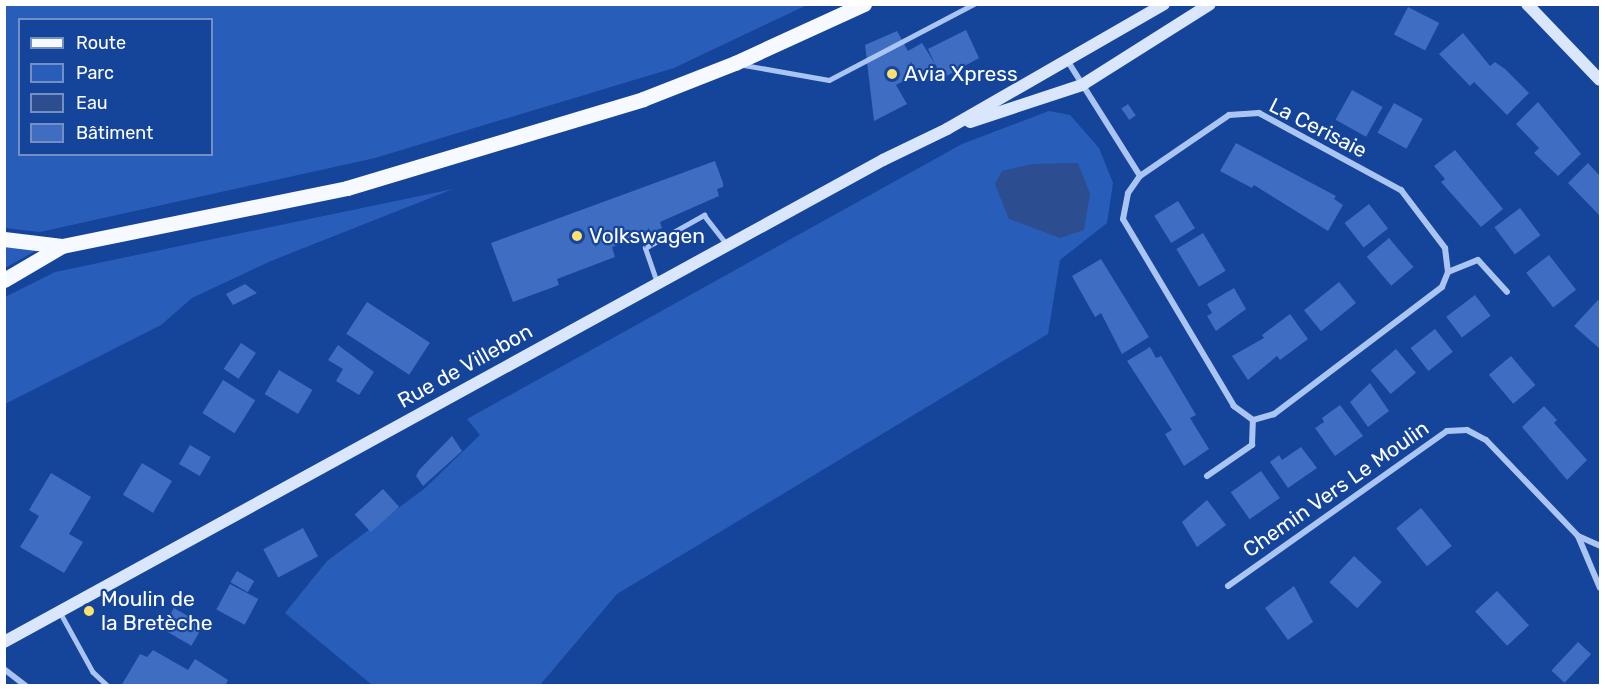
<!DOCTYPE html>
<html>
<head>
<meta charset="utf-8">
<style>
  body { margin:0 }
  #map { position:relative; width:1605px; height:690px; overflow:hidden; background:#15449b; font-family:Rubik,sans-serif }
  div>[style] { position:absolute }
  .green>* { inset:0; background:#285db9 }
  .water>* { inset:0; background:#2c4d8f }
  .building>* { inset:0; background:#3e6dc2; transform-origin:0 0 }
  .lane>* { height:4.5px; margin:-2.25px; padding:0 2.25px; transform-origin:2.25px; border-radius:2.25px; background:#abc5f3 }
  .street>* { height:6px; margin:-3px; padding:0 3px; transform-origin:3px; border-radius:3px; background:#abc5f3 }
  .secondary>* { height:12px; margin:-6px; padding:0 6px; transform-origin:6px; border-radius:6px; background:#dae6fc }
  .primary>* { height:15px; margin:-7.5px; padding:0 7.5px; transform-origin:7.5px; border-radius:7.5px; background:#f6f9ff }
  .dots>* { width:16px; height:16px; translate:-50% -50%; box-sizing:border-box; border:3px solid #15449b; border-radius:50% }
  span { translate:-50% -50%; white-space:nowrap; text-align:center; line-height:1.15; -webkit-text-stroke:4.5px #15449b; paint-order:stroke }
  .poi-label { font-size:21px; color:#fff }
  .left { translate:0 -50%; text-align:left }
  .street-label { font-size:21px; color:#fff }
  .frame { position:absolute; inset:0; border:6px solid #fff; pointer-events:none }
  .legend { position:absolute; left:18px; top:18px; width:195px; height:138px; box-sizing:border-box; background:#15449b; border:2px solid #738fc3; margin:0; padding:8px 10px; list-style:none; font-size:18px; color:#fff }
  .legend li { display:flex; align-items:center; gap:12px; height:30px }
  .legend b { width:30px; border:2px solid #738fc3 }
</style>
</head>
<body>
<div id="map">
  <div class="green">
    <i style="clip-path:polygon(evenodd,5px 4px,807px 4px,807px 5px,674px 68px,375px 158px,40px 232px,5px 228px,5px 4px,20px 20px,212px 20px,212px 154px,20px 154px,20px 20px)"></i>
    <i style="clip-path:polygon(1049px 111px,1070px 115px,1099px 148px,1113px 183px,1107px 223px,1060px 260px,1048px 334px,617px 594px,540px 685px,372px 685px,285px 613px,327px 561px,424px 489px,480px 435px,467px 419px,962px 144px)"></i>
    <i style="clip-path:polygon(453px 189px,271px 261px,192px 298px,161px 325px,5px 404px,5px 297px,55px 272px)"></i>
    <i style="clip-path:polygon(5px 245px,37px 250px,5px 268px)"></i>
  </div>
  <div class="water">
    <i style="clip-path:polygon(1078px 163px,1090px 194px,1084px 230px,1060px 238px,1009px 219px,995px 184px,1002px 171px,1032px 164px)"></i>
  </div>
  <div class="building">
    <i style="left:1408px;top:7px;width:35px;height:31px;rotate:27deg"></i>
    <i style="clip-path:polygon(966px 30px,979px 58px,943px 78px,935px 64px,896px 85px,907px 104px,874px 121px,865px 45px,897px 31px,908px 51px,922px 43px,935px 64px,928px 49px)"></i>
    <i style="clip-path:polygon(1463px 33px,1490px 66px,1495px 62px,1505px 69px,1529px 93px,1507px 115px,1474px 82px,1470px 86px,1439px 54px)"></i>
    <i style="left:1352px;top:90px;width:35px;height:34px;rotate:29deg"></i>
    <i style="clip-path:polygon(1538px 102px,1581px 154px,1558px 176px,1534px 153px,1539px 148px,1516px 124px)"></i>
    <i style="left:1394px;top:103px;width:33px;height:34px;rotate:29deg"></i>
    <i style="left:1128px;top:104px;width:14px;height:8px;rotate:56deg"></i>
    <i style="clip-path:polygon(1236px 143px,1336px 196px,1334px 199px,1343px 205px,1328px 231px,1254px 185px,1252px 188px,1220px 171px)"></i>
    <i style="clip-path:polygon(1455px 150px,1503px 209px,1481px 227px,1441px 182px,1445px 179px,1434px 166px)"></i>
    <i style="clip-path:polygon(715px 161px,723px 183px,723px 187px,717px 189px,719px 196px,660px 222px,662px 228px,612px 247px,615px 257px,557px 279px,559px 285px,513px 302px,491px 243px)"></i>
    <i style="clip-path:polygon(1588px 163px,1600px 176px,1600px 216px,1568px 183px)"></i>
    <i style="left:1178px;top:201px;width:32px;height:28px;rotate:58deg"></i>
    <i style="left:1369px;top:204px;width:31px;height:31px;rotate:52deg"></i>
    <i style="left:1520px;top:208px;width:34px;height:32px;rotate:53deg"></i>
    <i style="left:1203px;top:233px;width:44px;height:31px;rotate:59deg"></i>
    <i style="left:1389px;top:238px;width:38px;height:29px;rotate:50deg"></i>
    <i style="left:1549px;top:255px;width:44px;height:29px;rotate:52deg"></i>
    <i style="clip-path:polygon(1101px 259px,1149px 337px,1122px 354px,1101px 313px,1095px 317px,1072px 276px)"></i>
    <i style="left:1339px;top:282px;width:27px;height:45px;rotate:51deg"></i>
    <i style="clip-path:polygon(245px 284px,257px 293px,233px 305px,226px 294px)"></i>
    <i style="clip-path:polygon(1234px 288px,1246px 309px,1216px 331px,1207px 316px,1212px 313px,1207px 304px)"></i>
    <i style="left:1475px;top:295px;width:26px;height:36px;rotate:53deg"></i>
    <i style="clip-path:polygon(1598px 300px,1600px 302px,1600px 349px,1574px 326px)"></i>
    <i style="left:367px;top:302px;width:75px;height:38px;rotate:33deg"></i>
    <i style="clip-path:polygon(1290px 314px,1308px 339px,1280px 360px,1277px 356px,1248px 380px,1232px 356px,1264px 338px,1262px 335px)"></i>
    <i style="left:1435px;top:329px;width:29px;height:31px;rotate:52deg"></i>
    <i style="left:241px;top:343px;width:18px;height:31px;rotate:34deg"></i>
    <i style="clip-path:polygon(338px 345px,374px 372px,359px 395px,336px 381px,343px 369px,328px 360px)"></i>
    <i style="clip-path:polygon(1150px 347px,1156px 358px,1161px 356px,1196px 415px,1190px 418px,1209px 449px,1184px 466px,1165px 434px,1172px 430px,1127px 361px)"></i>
    <i style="left:1396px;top:349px;width:31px;height:33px;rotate:50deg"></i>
    <i style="left:1511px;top:356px;width:38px;height:29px;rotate:50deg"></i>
    <i style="left:279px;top:370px;width:39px;height:28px;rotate:31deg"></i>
    <i style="left:223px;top:380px;width:38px;height:39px;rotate:32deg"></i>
    <i style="clip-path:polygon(1370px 383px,1389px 411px,1368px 427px,1350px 402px)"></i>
    <i style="clip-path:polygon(1340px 405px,1363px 436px,1335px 456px,1315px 428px,1324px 422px,1322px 418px)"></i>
    <i style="clip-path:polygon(1544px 406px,1557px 420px,1554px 423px,1587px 460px,1567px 480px,1522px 427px)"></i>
    <i style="clip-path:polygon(452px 436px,462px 451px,423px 486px,416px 476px,419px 470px)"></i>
    <i style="left:190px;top:445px;width:24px;height:22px;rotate:30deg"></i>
    <i style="clip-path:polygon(1301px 447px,1317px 468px,1288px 488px,1270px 462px,1279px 455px,1282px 460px)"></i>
    <i style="left:142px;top:463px;width:35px;height:37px;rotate:31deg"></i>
    <i style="left:1261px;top:471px;width:33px;height:37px;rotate:55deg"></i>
    <i style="clip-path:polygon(51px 473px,91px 497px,69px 534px,83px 542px,64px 573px,20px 547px,39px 516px,29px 510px)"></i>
    <i style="left:383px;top:489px;width:24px;height:38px;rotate:48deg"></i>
    <i style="clip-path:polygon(1207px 500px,1226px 525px,1197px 547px,1182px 522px)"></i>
    <i style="left:1421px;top:508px;width:49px;height:32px;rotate:51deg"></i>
    <i style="left:303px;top:528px;width:32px;height:45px;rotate:62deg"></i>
    <i style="left:1354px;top:556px;width:38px;height:36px;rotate:43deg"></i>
    <i style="left:237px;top:571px;width:20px;height:13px;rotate:30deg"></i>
    <i style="left:230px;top:584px;width:32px;height:29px;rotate:28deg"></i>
    <i style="clip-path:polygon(1294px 586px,1313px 622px,1288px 640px,1265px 608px)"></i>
    <i style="left:1497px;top:591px;width:47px;height:30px;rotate:47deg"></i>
    <i style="left:174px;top:608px;width:34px;height:24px;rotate:30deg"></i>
    <i style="left:1578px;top:642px;width:18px;height:39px;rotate:43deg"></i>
    <i style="clip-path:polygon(153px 650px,188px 670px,195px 659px,228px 680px,225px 686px,121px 686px,140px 654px,147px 657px)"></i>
  </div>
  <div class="lane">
    <i style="left:744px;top:65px;width:86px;rotate:10deg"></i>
    <i style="left:829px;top:80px;width:164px;rotate:-27.7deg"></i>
    <i style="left:657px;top:283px;width:37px;rotate:-109deg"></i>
    <i style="left:645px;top:248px;width:68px;rotate:-29.2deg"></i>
    <i style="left:704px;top:215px;width:37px;rotate:52deg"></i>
    <i style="left:60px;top:612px;width:68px;rotate:61.2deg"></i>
    <i style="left:93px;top:672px;width:21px;rotate:43deg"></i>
  </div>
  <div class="street">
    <i style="left:1067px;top:60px;width:137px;rotate:57.8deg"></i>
    <i style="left:1259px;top:113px;width:162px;rotate:28.5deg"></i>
    <i style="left:1401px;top:190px;width:73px;rotate:52.8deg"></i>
    <i style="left:1445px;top:248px;width:24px;rotate:83deg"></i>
    <i style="left:1448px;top:272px;width:16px;rotate:112deg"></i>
    <i style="left:1442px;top:287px;width:211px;rotate:142.9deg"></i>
    <i style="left:1274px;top:414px;width:22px;rotate:164deg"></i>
    <i style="left:1253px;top:420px;width:24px;rotate:-144deg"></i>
    <i style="left:1234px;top:406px;width:217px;rotate:-120.7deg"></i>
    <i style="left:1123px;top:219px;width:26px;rotate:-79deg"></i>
    <i style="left:1128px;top:193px;width:21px;rotate:-55deg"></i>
    <i style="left:1140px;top:176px;width:108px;rotate:-34.4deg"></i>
    <i style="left:1229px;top:115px;width:30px;rotate:-4deg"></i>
    <i style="left:1448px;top:272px;width:32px;rotate:-22deg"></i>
    <i style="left:1478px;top:260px;width:43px;rotate:47.8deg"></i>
    <i style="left:1207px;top:476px;width:55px;rotate:-34.6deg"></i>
    <i style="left:1252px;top:445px;width:25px;rotate:-88deg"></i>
    <i style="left:1578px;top:536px;width:56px;rotate:67.1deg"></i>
    <i style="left:1228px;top:586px;width:268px;rotate:-35.3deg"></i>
    <i style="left:1447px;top:431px;width:20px;rotate:-3deg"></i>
    <i style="left:1467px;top:430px;width:21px;rotate:28deg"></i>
    <i style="left:1486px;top:440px;width:133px;rotate:46.2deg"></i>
    <i style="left:1578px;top:536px;width:24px;rotate:24deg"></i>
    <i style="left:4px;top:669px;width:28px;rotate:38deg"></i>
  </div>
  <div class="secondary">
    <i style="left:1527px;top:4px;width:105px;rotate:46.2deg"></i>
    <i style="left:970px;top:122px;width:118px;rotate:-18.3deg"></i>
    <i style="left:1082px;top:85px;width:151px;rotate:-32.3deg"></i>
    <i style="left:4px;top:642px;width:1002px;rotate:-28.74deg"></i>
    <i style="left:883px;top:160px;width:71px;rotate:-25.8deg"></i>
    <i style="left:947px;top:129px;width:250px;rotate:-29.9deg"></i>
  </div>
  <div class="primary">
    <i style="left:4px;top:239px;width:58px;rotate:6.9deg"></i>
    <i style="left:62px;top:246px;width:291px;rotate:-11.5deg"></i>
    <i style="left:347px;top:188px;width:309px;rotate:-16.7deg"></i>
    <i style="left:643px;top:99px;width:99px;rotate:-21.4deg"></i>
    <i style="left:735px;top:63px;width:142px;rotate:-24.6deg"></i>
    <i style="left:4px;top:280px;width:67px;rotate:-30.4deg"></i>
  </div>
  <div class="dots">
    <i style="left:892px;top:74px;background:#ffe26c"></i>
    <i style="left:577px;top:236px;background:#ffe26c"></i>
    <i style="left:89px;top:611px;background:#ffe26c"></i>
  </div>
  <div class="poi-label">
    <span class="left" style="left:904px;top:74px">Avia Xpress</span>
    <span class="left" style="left:589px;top:236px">Volkswagen</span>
    <span class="left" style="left:101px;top:611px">Moulin de<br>la Bretèche</span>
  </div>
  <div class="street-label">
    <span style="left:1318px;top:128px;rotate:27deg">La Cerisaie</span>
    <span style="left:465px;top:366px;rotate:-29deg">Rue de Villebon</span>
    <span style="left:1336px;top:489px;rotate:-35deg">Chemin Vers Le Moulin</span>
  </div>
  <div class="frame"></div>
  <ul class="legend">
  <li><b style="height:8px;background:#f6f9ff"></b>Route</li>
  <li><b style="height:16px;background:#285db9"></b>Parc</li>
  <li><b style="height:16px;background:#2c4d8f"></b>Eau</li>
  <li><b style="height:16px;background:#3e6dc2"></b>Bâtiment</li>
  </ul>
</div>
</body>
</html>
